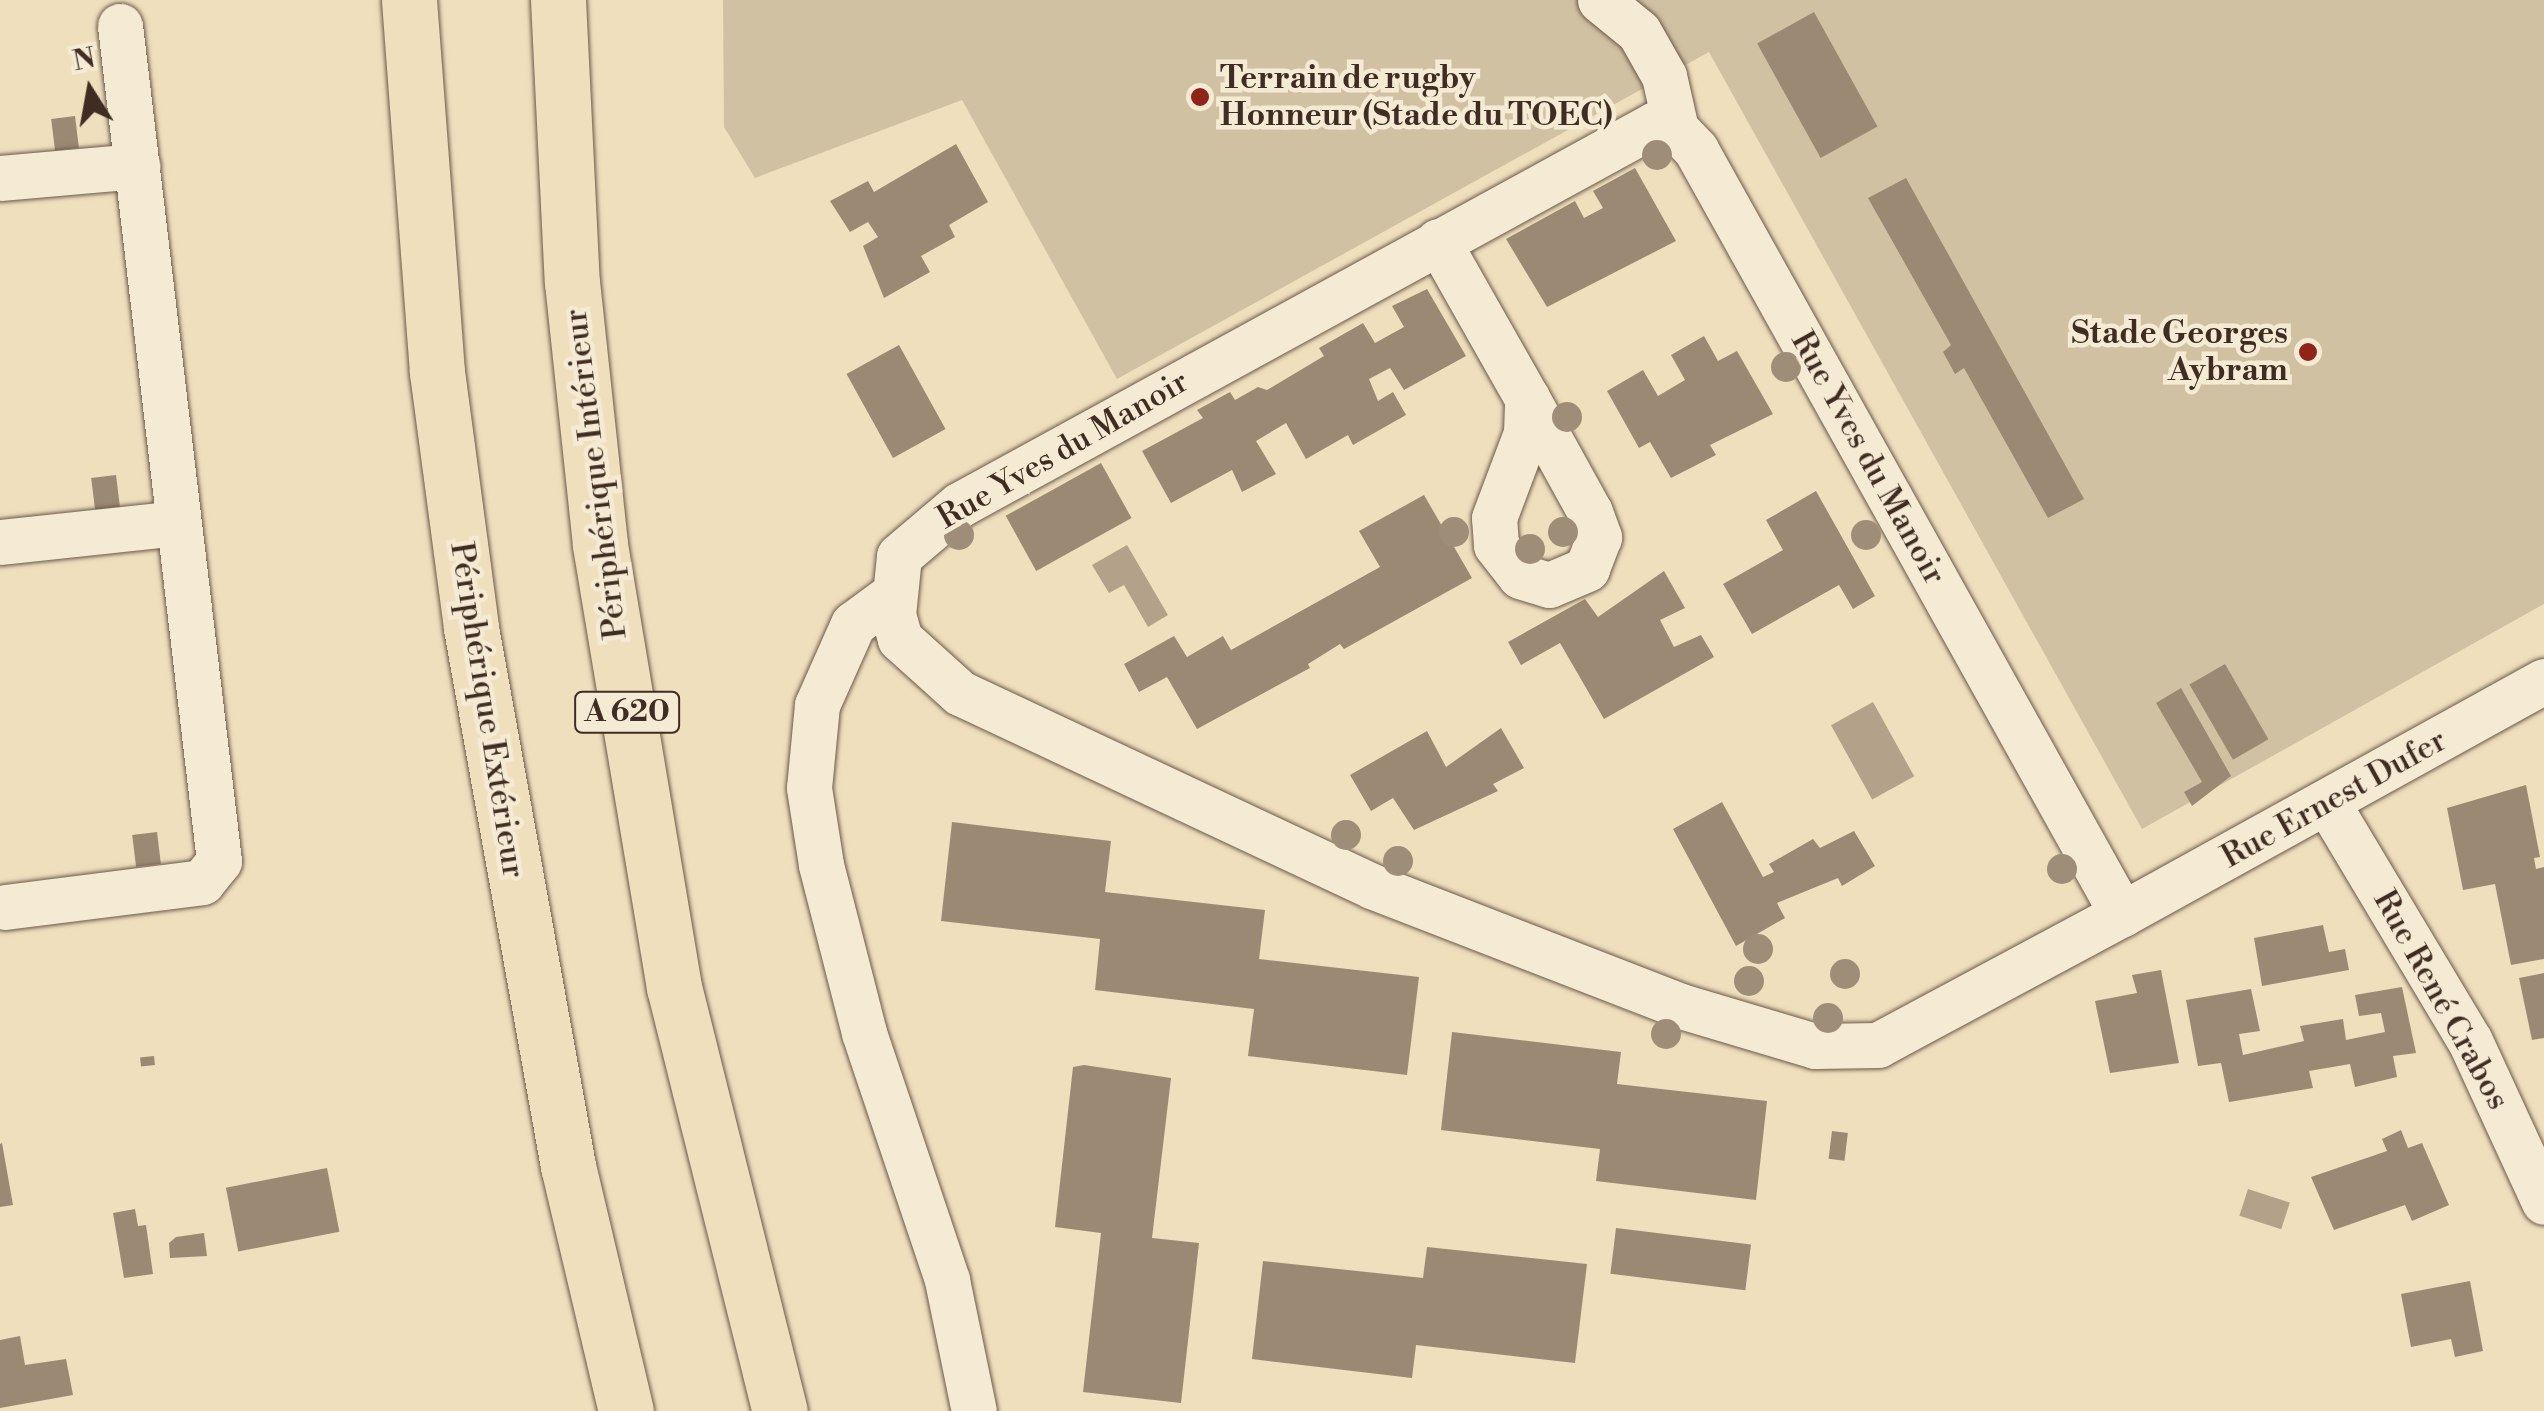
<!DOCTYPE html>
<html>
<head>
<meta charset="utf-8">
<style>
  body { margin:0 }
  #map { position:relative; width:2544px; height:1411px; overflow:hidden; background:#efdfbd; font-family:"Libre Bodoni",serif }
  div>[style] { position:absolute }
  .green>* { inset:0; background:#d1c1a3 }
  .water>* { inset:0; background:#b3a289; transform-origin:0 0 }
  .building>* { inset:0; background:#9b8973; transform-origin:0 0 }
  .roads { filter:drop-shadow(0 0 2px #6b594a) drop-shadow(0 0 2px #6b594a) }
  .minor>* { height:45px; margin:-22.5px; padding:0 22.5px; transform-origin:22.5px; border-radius:22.5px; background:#f5ead4 }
  .highway>* { height:55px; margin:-27.5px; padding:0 27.5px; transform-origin:27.5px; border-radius:27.5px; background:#efdfbd }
  .trees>* { width:30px; height:30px; margin:-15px; border-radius:50%; background:#9e8d77 }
  .dots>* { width:28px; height:28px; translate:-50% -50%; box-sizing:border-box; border:5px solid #f5ead4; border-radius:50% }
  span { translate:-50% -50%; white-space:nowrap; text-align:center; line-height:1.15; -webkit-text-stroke:9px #f5ead4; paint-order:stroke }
  .shield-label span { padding:2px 8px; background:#f5ead4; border:2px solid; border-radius:8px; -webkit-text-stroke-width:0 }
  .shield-label { font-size:30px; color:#3f2c23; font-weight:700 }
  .poi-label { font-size:32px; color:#3f2c23; font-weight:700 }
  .left { translate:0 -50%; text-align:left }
  .right { translate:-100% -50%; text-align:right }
  .street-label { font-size:32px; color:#3f2c23 }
  .north { position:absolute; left:40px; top:40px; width:100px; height:100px; -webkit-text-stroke:8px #f5ead4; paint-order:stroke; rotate:349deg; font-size:28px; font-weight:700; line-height:40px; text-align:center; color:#3f2c23 }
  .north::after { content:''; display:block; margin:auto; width:35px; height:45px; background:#3f2c23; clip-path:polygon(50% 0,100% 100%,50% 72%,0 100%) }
</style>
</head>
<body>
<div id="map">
  <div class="green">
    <i style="clip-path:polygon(723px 0,2544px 0,2544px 604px,2142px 829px,1709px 52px,1117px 379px,962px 100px,755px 178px,724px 127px)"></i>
  </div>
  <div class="water">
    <i style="clip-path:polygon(1127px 545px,1168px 615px,1148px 627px,1124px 585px,1109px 593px,1092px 565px)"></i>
    <i style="left:1873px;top:702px;width:85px;height:48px;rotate:61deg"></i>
    <i style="left:2248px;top:1189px;width:44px;height:28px;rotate:18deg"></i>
  </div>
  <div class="building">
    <i style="left:1814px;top:12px;width:131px;height:65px;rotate:61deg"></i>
    <i style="left:75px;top:116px;width:32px;height:24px;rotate:83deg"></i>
    <i style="clip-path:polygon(956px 144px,988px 202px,949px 225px,955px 237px,921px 256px,930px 272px,884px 298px,863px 246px,878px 237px,868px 222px,850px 232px,830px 201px,868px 181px,874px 192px)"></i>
    <i style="clip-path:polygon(1635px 168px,1676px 241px,1547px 307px,1506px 239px,1575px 201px,1584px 218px,1603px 208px,1593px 191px)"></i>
    <i style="clip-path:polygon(1906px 178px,2084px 499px,2048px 518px,1964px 368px,1955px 374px,1943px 352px,1951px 345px,1868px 198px)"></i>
    <i style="clip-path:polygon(1427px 289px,1466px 356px,1404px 390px,1390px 368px,1369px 379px,1378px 401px,1393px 392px,1406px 415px,1353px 445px,1348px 435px,1306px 459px,1286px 423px,1256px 441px,1276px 474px,1242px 492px,1232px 470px,1171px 503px,1142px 451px,1203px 418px,1197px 410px,1230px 392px,1235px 400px,1258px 387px,1267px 390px,1324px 356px,1319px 348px,1363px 323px,1375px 343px,1404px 327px,1392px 306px)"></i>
    <i style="clip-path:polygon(1704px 336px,1718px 361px,1737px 351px,1773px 414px,1710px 445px,1716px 455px,1671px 478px,1650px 442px,1639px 448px,1607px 391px,1643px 370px,1658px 396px,1685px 380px,1671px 355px)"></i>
    <i style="left:899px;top:345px;width:96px;height:60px;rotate:61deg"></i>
    <i style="left:1101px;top:463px;width:63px;height:109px;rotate:61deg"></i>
    <i style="left:116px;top:475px;width:32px;height:25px;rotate:83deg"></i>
    <i style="clip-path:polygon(1816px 491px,1875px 596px,1853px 609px,1839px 585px,1752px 634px,1723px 584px,1783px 550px,1766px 520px)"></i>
    <i style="clip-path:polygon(1424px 495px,1472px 578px,1344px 649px,1340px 644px,1308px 664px,1310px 668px,1197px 729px,1167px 677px,1139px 692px,1124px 664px,1174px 636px,1187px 657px,1223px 636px,1231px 650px,1380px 567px,1359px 531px)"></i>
    <i style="clip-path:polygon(1664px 571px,1685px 608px,1660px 620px,1674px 647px,1701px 635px,1714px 657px,1604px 719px,1560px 643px,1521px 665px,1508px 642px,1585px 599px,1598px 617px)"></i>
    <i style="left:2225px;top:664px;width:87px;height:41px;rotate:60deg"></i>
    <i style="clip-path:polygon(2181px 688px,2231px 776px,2192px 806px,2184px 792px,2202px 782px,2156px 703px)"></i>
    <i style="clip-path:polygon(1501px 728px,1524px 768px,1493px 784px,1498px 791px,1414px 830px,1393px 798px,1371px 811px,1350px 775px,1427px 731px,1446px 767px)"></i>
    <i style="clip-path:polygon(2526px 785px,2540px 857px,2534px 858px,2536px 869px,2544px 867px,2544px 959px,2511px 965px,2495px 884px,2463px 890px,2447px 808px)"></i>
    <i style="clip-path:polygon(1722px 802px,1763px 877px,1774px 872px,1769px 864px,1813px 839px,1820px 848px,1854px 831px,1875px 866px,1842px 886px,1838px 878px,1777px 903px,1785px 918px,1736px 946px,1673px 829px)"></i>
    <i style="clip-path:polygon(952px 822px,1111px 841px,1105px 892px,1265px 910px,1259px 959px,1419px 977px,1407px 1075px,1248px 1056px,1254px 1009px,1095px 990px,1100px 939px,941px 921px)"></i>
    <i style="left:157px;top:832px;width:32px;height:25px;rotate:83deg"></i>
    <i style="clip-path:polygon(2323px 925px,2329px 952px,2345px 949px,2349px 970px,2262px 986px,2254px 938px)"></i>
    <i style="clip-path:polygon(2161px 970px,2179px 1063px,2110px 1073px,2095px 1001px,2137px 993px,2132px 975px)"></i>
    <i style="clip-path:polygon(2544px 973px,2544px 1038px,2532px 1040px,2519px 978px)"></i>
    <i style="clip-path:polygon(2402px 987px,2416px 1053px,2393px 1056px,2397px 1077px,2355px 1087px,2350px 1064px,2309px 1071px,2313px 1088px,2229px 1102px,2221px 1063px,2198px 1066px,2186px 1000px,2251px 989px,2260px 1031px,2239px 1034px,2243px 1055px,2304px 1041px,2300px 1026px,2343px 1019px,2346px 1040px,2385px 1032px,2381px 1013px,2359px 1016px,2355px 995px)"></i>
    <i style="clip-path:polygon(1452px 1032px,1621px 1052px,1617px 1084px,1767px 1101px,1756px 1200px,1596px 1181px,1600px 1149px,1441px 1130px)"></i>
    <i style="left:154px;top:1056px;width:9px;height:14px;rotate:84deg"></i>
    <i style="clip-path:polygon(1084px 1065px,1171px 1078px,1152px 1238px,1199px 1243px,1181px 1403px,1083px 1392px,1101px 1233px,1055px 1227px,1073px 1067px)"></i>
    <i style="clip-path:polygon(2401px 1130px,2408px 1148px,2422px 1143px,2449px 1205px,2412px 1221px,2405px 1205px,2334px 1230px,2311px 1177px,2387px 1151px,2382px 1139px)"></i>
    <i style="left:1832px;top:1131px;width:16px;height:28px;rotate:7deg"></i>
    <i style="clip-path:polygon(2px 1143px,13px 1205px,0 1207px,0 1144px)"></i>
    <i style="left:327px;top:1168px;width:65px;height:103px;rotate:79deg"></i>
    <i style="clip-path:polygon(135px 1209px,138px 1226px,146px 1225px,153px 1274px,124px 1278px,113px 1213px)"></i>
    <i style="left:1616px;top:1228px;width:136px;height:46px;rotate:7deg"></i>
    <i style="clip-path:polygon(204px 1233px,207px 1256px,170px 1258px,169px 1243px,176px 1237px)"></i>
    <i style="clip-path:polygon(1427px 1247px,1587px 1264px,1575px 1363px,1416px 1345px,1412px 1378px,1252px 1359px,1263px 1261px,1423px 1278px)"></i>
    <i style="clip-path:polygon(2470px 1281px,2483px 1351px,2455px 1357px,2451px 1339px,2411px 1347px,2401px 1294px)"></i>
    <i style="clip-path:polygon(20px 1336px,25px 1365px,66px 1359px,73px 1395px,0 1408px,0 1340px)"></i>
  </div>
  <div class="roads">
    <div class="minor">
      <i style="left:1600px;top:0;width:50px;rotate:39.4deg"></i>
      <i style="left:1639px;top:32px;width:51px;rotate:60.4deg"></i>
      <i style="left:1664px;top:76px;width:54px;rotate:77.2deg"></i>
      <i style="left:1655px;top:124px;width:22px;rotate:13deg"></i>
      <i style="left:1676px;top:129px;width:29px;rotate:46deg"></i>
      <i style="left:1696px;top:150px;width:875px;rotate:60.86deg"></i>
      <i style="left:2122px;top:914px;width:277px;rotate:151.8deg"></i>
      <i style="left:1878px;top:1045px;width:63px;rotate:179.1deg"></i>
      <i style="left:1815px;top:1046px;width:140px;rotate:-163.4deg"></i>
      <i style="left:1681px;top:1006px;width:331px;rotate:-158.8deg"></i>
      <i style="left:1372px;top:886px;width:455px;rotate:-154.9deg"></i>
      <i style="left:960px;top:693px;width:81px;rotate:-138deg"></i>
      <i style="left:900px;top:639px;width:25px;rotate:-106deg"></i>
      <i style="left:893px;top:615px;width:59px;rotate:-84.2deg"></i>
      <i style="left:899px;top:556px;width:79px;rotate:-40.4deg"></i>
      <i style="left:959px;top:505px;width:793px;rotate:-28.7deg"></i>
      <i style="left:0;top:178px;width:138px;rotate:-5deg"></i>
      <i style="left:1438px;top:241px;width:180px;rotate:60.5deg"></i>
      <i style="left:1527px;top:398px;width:130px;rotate:61.1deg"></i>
      <i style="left:1590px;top:512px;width:27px;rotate:70deg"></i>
      <i style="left:1599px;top:537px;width:34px;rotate:111deg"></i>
      <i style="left:1587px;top:569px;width:41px;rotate:157.2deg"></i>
      <i style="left:1549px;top:585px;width:30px;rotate:-163deg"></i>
      <i style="left:1520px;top:576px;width:39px;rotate:-128deg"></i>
      <i style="left:1496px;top:545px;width:27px;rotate:-94deg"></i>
      <i style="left:1494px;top:518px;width:91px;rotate:-69.4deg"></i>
      <i style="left:1526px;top:433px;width:35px;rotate:-88deg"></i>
      <i style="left:0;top:542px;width:179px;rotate:-6.1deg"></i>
      <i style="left:891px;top:596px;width:47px;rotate:143.6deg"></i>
      <i style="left:853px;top:624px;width:89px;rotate:114deg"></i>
      <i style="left:817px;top:705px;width:83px;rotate:95.5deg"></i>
      <i style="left:809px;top:788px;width:78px;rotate:81.1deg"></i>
      <i style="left:821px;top:865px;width:173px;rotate:75.6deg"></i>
      <i style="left:864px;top:1033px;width:261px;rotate:71.4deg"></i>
      <i style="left:947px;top:1280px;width:134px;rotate:78.4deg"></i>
      <i style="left:2328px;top:804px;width:276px;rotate:59.1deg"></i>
      <i style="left:2470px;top:1041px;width:177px;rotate:65.3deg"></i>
      <i style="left:5px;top:907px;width:199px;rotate:-7.2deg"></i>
      <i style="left:202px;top:882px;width:27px;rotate:-51deg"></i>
      <i style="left:219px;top:861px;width:841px;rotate:-96.76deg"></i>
      <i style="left:2122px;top:914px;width:482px;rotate:-28.9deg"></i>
    </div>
    <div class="highway">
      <i style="left:409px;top:0;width:373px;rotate:85.7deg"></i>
      <i style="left:437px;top:372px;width:258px;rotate:82.4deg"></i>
      <i style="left:471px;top:628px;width:547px;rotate:79.78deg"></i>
      <i style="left:568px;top:1166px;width:252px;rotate:76.7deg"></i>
      <i style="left:558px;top:0;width:282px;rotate:87.2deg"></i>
      <i style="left:572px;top:282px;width:264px;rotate:83.9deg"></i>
      <i style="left:600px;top:545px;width:448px;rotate:80.5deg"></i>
      <i style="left:674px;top:987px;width:437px;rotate:76deg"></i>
    </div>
  </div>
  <div class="trees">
    <i style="left:1657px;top:155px"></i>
    <i style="left:1786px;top:367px"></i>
    <i style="left:1567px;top:417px"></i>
    <i style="left:1454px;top:532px"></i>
    <i style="left:1563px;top:532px"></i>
    <i style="left:959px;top:535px"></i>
    <i style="left:1866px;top:535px"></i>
    <i style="left:1530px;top:549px"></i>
    <i style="left:1346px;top:835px"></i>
    <i style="left:1398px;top:861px"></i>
    <i style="left:2062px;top:869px"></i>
    <i style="left:1758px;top:949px"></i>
    <i style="left:1845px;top:974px"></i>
    <i style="left:1749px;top:981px"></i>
    <i style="left:1828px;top:1018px"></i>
    <i style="left:1666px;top:1034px"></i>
  </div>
  <div class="dots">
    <i style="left:1200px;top:97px;background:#8f2418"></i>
    <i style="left:2308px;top:352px;background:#8f2418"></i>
  </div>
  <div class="shield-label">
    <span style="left:627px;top:712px">A 620</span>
  </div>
  <div class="poi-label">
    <span class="left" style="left:1220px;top:97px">Terrain de rugby<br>Honneur (Stade du TOEC)</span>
    <span class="right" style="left:2288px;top:352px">Stade Georges<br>Aybram</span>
  </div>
  <div class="street-label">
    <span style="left:1063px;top:450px;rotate:-30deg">Rue Yves du Manoir</span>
    <span style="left:1868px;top:458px;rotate:61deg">Rue Yves du Manoir</span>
    <span style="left:596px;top:474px;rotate:-97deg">Périphérique Intérieur</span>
    <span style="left:487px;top:710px;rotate:81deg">Périphérique Extérieur</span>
    <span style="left:2334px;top:799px;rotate:-29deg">Rue Ernest Dufer</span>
    <span style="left:2441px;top:1000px;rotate:61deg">Rue René Crabos</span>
  </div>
  <div class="north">N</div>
</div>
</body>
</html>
